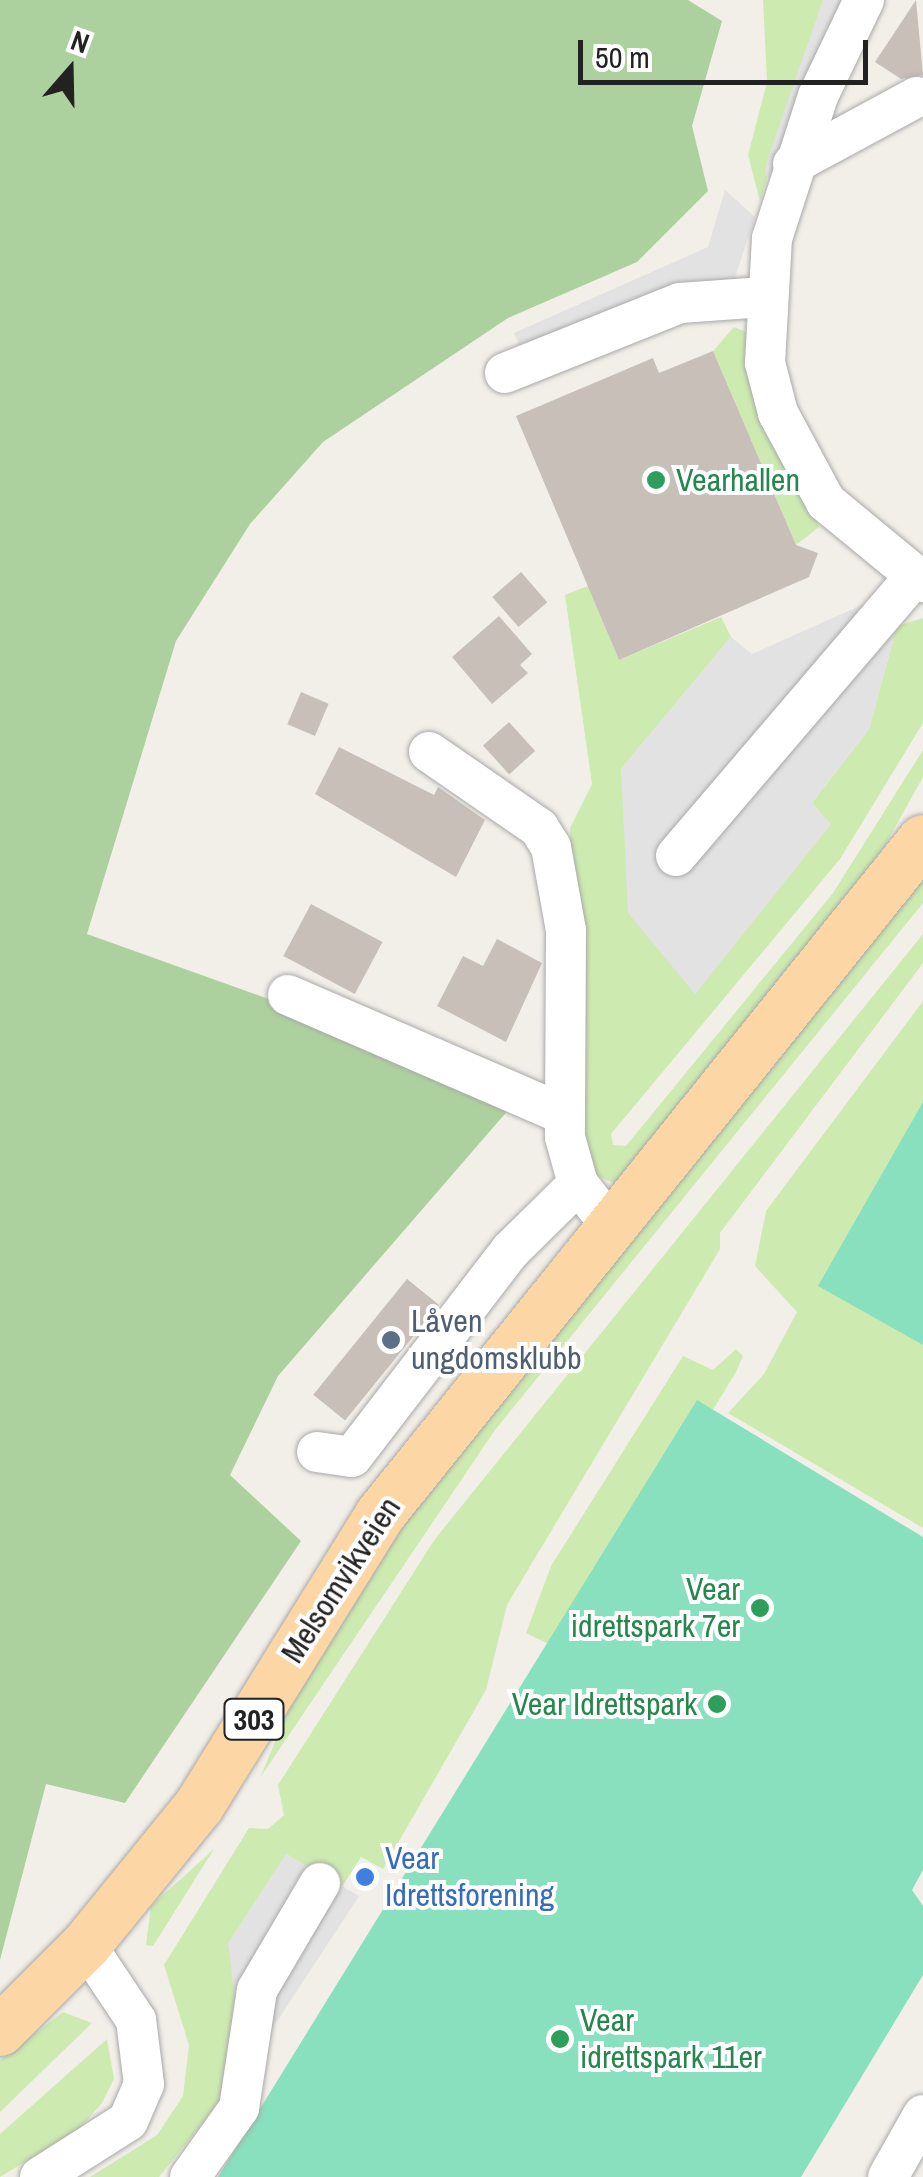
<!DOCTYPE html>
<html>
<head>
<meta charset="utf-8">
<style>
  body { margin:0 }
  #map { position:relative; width:923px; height:2177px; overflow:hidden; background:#f2efe9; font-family:"Archivo Narrow",sans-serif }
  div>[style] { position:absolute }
  .grass>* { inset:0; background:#cdebb0 }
  .forest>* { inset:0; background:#add19e }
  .pitch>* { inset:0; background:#88e0be }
  .parking>* { inset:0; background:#e2e2e2 }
  .building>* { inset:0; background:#c7bfb8; transform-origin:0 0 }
  .roads { filter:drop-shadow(0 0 2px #a9a9a9) drop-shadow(0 0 2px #a9a9a9) }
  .minor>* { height:40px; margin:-20px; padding:0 20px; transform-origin:20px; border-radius:20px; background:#fff }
  .major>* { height:50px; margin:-25px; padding:0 25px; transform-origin:25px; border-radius:25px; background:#fcd6a4 }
  .dots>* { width:28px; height:28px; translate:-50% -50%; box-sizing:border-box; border:5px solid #fff; border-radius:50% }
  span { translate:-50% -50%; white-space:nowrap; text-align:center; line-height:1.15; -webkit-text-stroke:8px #fff; paint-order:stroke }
  .shield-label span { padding:2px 8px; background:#fff; border:2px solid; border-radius:8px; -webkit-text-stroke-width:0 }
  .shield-label { font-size:30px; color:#222; font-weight:700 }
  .leisure-label { font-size:32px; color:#27864d }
  .left { translate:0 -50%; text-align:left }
  .right { translate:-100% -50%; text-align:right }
  .service-label { font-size:32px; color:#4e5e75 }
  .street-label { font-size:32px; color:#222 }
  .shop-label { font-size:32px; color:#366cbe }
  .north { position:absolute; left:20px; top:20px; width:100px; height:100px; -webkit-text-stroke:8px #fff; paint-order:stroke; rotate:20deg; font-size:28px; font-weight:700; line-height:40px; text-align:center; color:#222 }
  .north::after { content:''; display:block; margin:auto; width:35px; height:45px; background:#222; clip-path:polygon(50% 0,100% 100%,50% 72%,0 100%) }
  .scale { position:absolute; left:578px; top:40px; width:290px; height:45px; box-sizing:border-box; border:5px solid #222; border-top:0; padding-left:12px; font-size:30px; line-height:35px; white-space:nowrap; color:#222; -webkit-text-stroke:8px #fff; paint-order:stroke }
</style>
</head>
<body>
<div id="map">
  <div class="grass">
    <i style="clip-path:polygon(763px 0,823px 0,760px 201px,748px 155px,767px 82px)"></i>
    <i style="clip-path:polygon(734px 327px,746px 332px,765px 415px,819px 527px,796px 545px,713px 351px)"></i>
    <i style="clip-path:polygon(588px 586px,619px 660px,721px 617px,731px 637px,621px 769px,831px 825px,812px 803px,869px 729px,897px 626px,923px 618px,923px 723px,840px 859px,611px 1134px,613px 1145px,626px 1146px,833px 893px,923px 750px,923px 777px,883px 849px,615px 1184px,585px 1170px,577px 1078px,570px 828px,592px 784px,565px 595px)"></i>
    <i style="clip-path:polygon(923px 872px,923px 903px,495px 1430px,260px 1778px,303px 1675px,402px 1524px)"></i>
    <i style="clip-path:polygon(923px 934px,923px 963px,720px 1233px,720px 1249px,507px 1605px,486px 1690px,383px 1869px,361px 1857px,342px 1887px,286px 1854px,244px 2072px,159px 2177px,90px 2177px,157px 2135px,183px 2096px,189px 2045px,164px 1965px,249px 1828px,268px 1829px,284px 1815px,278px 1785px,435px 1539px)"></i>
    <i style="clip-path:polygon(923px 1001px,923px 1528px,728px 1413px,764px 1374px,797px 1312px,755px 1266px,766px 1211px)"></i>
    <i style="clip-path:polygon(736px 1349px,743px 1356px,736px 1372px,565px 1652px,526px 1633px,551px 1566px,683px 1356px,713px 1370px)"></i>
    <i style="clip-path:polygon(214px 1849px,153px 1946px,146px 1945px,151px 1906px)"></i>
    <i style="clip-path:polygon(63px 2012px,92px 2023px,0 2112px,0 2060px)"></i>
    <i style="clip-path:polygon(107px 2039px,114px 2079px,102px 2103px,80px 2128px,0 2177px,0 2134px)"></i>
  </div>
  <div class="forest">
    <i style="clip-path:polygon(0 0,688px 0,722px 21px,692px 126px,708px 191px,637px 262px,508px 318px,323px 442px,250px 524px,176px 641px,87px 934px,333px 1022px,510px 1108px,278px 1376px,230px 1475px,301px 1541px,125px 1803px,46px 1784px,0 1960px)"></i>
  </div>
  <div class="pitch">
    <i style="clip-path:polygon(923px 1102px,923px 1345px,818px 1286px)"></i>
    <i style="clip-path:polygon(697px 1400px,923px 1537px,923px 1870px,912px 1890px,923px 1906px,923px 1975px,801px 2177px,218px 2177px)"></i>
  </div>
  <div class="parking">
    <i style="clip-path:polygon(823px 0,868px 0,786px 191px,765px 175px,767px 161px)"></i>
    <i style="clip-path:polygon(725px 190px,755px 217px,730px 293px,532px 374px,514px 333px,708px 247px)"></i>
    <i style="clip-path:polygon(864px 604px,897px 626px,869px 729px,812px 803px,831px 824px,695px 994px,628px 913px,621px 769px,731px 637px,752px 654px)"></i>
    <i style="clip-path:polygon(286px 1854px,359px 1896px,244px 2072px,228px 1943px)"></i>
  </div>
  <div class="building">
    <i style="clip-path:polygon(916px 0,923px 75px,901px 79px,875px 62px)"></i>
    <i style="clip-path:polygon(713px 351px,796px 545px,818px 553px,809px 577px,619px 660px,516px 416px,653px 358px,659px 373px)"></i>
    <i style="left:521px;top:572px;width:40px;height:38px;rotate:49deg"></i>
    <i style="clip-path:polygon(499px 616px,532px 654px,520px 665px,528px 673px,492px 704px,452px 657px)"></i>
    <i style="left:301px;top:692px;width:30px;height:35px;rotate:23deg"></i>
    <i style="left:509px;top:722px;width:39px;height:35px;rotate:48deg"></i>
    <i style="clip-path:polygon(339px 747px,434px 795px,438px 787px,485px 820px,456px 877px,315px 794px)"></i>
    <i style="left:311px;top:904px;width:81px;height:59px;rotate:28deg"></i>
    <i style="clip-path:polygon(497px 939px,542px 963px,506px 1042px,437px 1006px,463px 956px,483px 966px)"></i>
    <i style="left:407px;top:1279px;width:41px;height:149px;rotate:39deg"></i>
  </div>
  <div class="roads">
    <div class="minor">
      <i style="left:864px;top:0;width:106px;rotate:115.6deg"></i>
      <i style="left:818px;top:96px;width:149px;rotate:107.9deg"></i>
      <i style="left:772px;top:238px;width:125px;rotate:93.2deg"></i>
      <i style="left:765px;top:363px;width:52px;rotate:75.4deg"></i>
      <i style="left:778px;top:413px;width:101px;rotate:61.7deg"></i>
      <i style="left:826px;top:502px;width:126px;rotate:39.5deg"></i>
      <i style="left:793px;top:164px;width:141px;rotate:-28.4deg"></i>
      <i style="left:505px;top:373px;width:188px;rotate:-21.8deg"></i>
      <i style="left:680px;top:303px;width:84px;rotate:-4.1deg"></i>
      <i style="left:429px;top:752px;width:134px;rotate:34.6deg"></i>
      <i style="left:539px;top:828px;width:22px;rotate:58deg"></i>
      <i style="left:551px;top:847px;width:84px;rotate:79.8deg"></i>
      <i style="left:566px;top:930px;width:207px;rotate:90.3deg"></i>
      <i style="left:565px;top:1137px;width:49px;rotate:74.5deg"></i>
      <i style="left:578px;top:1184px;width:50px;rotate:51.5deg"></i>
      <i style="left:676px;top:856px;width:368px;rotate:-49.5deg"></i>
      <i style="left:288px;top:995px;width:300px;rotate:23.4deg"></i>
      <i style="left:317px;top:1452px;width:35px;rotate:8deg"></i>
      <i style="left:352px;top:1457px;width:261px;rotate:-52.5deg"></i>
      <i style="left:511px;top:1250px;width:94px;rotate:-44.6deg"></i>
      <i style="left:40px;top:2177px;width:104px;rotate:-32.5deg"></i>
      <i style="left:128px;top:2121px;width:40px;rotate:-66.6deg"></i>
      <i style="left:144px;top:2084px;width:64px;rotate:-97.1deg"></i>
      <i style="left:136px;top:2020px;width:90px;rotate:-123.7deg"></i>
      <i style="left:190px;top:2177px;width:85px;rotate:-54.6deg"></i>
      <i style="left:239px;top:2108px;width:119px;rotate:-81.3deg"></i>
      <i style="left:257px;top:1990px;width:124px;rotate:-59.5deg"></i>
      <i style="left:888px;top:2177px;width:71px;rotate:-60.6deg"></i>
    </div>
    <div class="major">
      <i style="left:0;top:2031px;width:122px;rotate:-45deg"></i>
      <i style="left:86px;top:1945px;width:179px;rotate:-50.9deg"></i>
      <i style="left:199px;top:1806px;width:343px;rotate:-58.1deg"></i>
      <i style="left:380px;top:1515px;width:866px;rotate:-51.19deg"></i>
    </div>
  </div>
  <div class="dots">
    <i style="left:656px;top:480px;background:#2e9e5b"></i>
    <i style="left:391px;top:1340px;background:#5c6f8a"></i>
    <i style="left:760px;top:1608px;background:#2e9e5b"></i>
    <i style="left:717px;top:1704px;background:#2e9e5b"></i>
    <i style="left:365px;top:1877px;background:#3f7fe0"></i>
    <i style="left:560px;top:2039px;background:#2e9e5b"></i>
  </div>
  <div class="shield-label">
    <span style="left:254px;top:1719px">303</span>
  </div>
  <div class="leisure-label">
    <span class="left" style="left:676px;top:480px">Vearhallen</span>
    <span class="right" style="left:740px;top:1608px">Vear<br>idrettspark 7er</span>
    <span class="right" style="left:697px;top:1704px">Vear Idrettspark</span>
    <span class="left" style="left:580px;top:2039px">Vear<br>idrettspark 11er</span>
  </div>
  <div class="service-label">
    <span class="left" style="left:411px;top:1340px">Låven<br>ungdomsklubb</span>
  </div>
  <div class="street-label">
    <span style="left:341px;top:1580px;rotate:-57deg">Melsomvikveien</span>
  </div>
  <div class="shop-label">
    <span class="left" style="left:385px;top:1877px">Vear<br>Idrettsforening</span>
  </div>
  <div class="north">N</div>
  <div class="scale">50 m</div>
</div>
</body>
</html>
